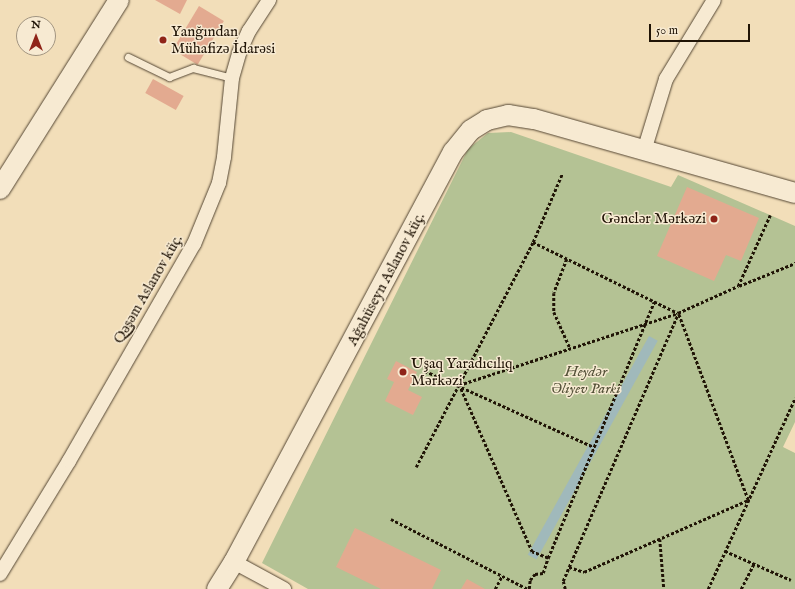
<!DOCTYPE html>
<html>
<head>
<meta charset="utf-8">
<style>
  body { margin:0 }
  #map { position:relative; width:795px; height:589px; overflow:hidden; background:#f2deb9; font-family:"IM FELL English",serif }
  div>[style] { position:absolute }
  .green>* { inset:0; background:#b4c294 }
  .water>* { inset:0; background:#a0b9bb; transform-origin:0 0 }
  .building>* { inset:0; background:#e3aa90; transform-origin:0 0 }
  .path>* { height:2.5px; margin-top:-1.25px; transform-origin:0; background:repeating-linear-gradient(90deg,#201406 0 3px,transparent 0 5px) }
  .roads { filter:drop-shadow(0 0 1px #544633) drop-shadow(0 0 1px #544633) }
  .lane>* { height:7px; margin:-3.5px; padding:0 3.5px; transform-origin:3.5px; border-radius:3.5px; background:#f7ead2 }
  .street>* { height:14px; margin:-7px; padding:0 7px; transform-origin:7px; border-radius:7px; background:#f7ead2 }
  .secondary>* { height:20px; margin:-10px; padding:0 10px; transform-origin:10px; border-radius:10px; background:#f7ead2 }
  .dots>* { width:11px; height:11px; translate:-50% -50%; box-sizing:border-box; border:2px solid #f7ead2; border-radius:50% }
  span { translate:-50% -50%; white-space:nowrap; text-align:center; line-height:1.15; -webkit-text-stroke:3px #f7ead2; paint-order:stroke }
  .poi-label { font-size:15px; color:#201406 }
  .left { translate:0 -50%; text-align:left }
  .right { translate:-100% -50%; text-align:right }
  .street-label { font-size:15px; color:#201406 }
  .park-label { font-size:15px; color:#545138; font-style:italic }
  .north { position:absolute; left:16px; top:16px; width:40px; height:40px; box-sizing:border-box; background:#f7ead2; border:1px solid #a19480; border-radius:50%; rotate:0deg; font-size:11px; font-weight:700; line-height:16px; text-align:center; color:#201406 }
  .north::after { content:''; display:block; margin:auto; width:14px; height:18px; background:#8f2418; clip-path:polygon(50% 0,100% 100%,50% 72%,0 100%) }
  .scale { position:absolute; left:649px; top:24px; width:101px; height:18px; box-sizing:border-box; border:2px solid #201406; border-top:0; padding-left:5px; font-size:12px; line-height:14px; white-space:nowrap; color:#201406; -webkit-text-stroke:3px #f7ead2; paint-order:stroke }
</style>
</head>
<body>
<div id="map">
  <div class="green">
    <i style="clip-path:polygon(511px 132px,671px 187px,678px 175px,795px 226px,795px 422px,783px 447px,795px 453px,795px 589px,308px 589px,262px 563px,468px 149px,488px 133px)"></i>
  </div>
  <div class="water">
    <i style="left:649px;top:336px;width:10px;height:250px;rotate:29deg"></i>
  </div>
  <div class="building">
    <i style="clip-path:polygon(155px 0,187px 0,180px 14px)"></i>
    <i style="left:199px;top:6px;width:29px;height:51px;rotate:31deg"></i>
    <i style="left:153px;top:79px;width:35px;height:16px;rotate:29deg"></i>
    <i style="clip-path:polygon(687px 187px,759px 218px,741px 261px,726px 255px,714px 281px,657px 256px)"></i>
    <i style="clip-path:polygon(396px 361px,417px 372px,408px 390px,422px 397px,413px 415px,385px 401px,394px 382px,387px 379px)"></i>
    <i style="clip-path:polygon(355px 528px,441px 570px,432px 589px,381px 589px,336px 567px)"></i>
    <i style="clip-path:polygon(467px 579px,485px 589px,461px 589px)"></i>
  </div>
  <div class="path">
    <i style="left:533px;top:242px;width:161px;rotate:26.1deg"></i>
    <i style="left:678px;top:313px;width:66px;rotate:-24.2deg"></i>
    <i style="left:738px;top:286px;width:78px;rotate:-65.7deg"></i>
    <i style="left:567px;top:259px;width:36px;rotate:111deg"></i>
    <i style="left:554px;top:293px;width:19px;rotate:90deg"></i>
    <i style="left:554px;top:312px;width:39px;rotate:66deg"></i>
    <i style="left:739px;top:286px;width:61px;rotate:-22.3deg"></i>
    <i style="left:425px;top:371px;width:185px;rotate:24.2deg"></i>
    <i style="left:416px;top:467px;width:254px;rotate:-62.5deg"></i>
    <i style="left:533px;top:242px;width:74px;rotate:-66.9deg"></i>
    <i style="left:391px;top:519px;width:154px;rotate:27.1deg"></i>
    <i style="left:660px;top:539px;width:50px;rotate:85.4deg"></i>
    <i style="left:725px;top:551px;width:72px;rotate:23.7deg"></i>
    <i style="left:548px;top:558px;width:277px;rotate:-67.5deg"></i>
    <i style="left:569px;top:567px;width:275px;rotate:-66.7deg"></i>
    <i style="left:495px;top:589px;width:15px;rotate:-62deg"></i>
    <i style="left:529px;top:589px;width:9px;rotate:-84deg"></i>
    <i style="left:530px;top:580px;width:8px;rotate:-50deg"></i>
    <i style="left:535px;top:574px;width:8px;rotate:-7deg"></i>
    <i style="left:543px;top:573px;width:16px;rotate:-72deg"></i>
    <i style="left:548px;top:558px;width:17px;rotate:-159deg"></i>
    <i style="left:532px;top:552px;width:182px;rotate:-113.6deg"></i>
    <i style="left:459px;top:385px;width:231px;rotate:-18.2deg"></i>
    <i style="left:565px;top:589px;width:8px;rotate:-104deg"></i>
    <i style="left:563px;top:581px;width:15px;rotate:-67deg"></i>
    <i style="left:569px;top:567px;width:16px;rotate:18deg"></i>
    <i style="left:584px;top:572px;width:179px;rotate:-23.7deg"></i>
    <i style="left:748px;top:500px;width:200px;rotate:-110.5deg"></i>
    <i style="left:708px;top:589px;width:210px;rotate:-65.5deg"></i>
    <i style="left:741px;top:589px;width:28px;rotate:-63deg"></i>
  </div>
  <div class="roads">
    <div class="lane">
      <i style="left:128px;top:57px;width:46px;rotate:26deg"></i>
      <i style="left:169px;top:77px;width:26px;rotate:-21deg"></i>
      <i style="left:193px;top:68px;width:40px;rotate:14.4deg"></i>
    </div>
    <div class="street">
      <i style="left:644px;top:151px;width:75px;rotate:-73deg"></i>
      <i style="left:666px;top:79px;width:92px;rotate:-58.7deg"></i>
      <i style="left:234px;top:562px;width:57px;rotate:28.4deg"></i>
      <i style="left:0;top:574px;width:132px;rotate:-58.6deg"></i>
      <i style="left:69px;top:461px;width:250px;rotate:-60.1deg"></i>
      <i style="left:194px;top:244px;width:66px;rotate:-67.7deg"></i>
      <i style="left:219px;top:183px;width:26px;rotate:-79deg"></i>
      <i style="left:224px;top:157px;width:79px;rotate:-84.2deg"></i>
      <i style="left:232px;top:78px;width:26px;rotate:-74deg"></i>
      <i style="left:239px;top:53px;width:24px;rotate:-66deg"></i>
      <i style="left:249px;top:31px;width:37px;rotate:-57deg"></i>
    </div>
    <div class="secondary">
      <i style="left:0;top:189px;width:223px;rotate:-57.8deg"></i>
      <i style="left:217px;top:589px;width:32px;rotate:-58deg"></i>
      <i style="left:234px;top:562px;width:465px;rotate:-61.9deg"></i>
      <i style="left:453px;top:152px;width:28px;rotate:-51deg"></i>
      <i style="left:471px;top:130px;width:19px;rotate:-32deg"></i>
      <i style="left:487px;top:120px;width:22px;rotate:-13deg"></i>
      <i style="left:508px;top:115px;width:26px;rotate:9deg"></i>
      <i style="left:534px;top:119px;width:271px;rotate:15.8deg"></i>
    </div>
  </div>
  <div class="dots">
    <i style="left:163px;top:40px;background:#8f2418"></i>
    <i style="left:714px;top:219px;background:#8f2418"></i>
    <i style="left:403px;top:372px;background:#8f2418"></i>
  </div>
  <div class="poi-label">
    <span class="left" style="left:171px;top:40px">Yanğından<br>Mühafizə İdarəsi</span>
    <span class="right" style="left:706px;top:219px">Gənclər Mərkəzi</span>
    <span class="left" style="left:411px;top:372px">Uşaq Yaradıcılıq<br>Mərkəzi</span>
  </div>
  <div class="street-label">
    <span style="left:386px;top:279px;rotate:-62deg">Ağahüseyn Aslanov küç.</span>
    <span style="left:148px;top:289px;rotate:-60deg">Qəşəm Aslanov küç.</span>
  </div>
  <div class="park-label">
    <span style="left:586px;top:380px">Heydər<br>Əliyev Parkı</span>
  </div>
  <div class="north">N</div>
  <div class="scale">50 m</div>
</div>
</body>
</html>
